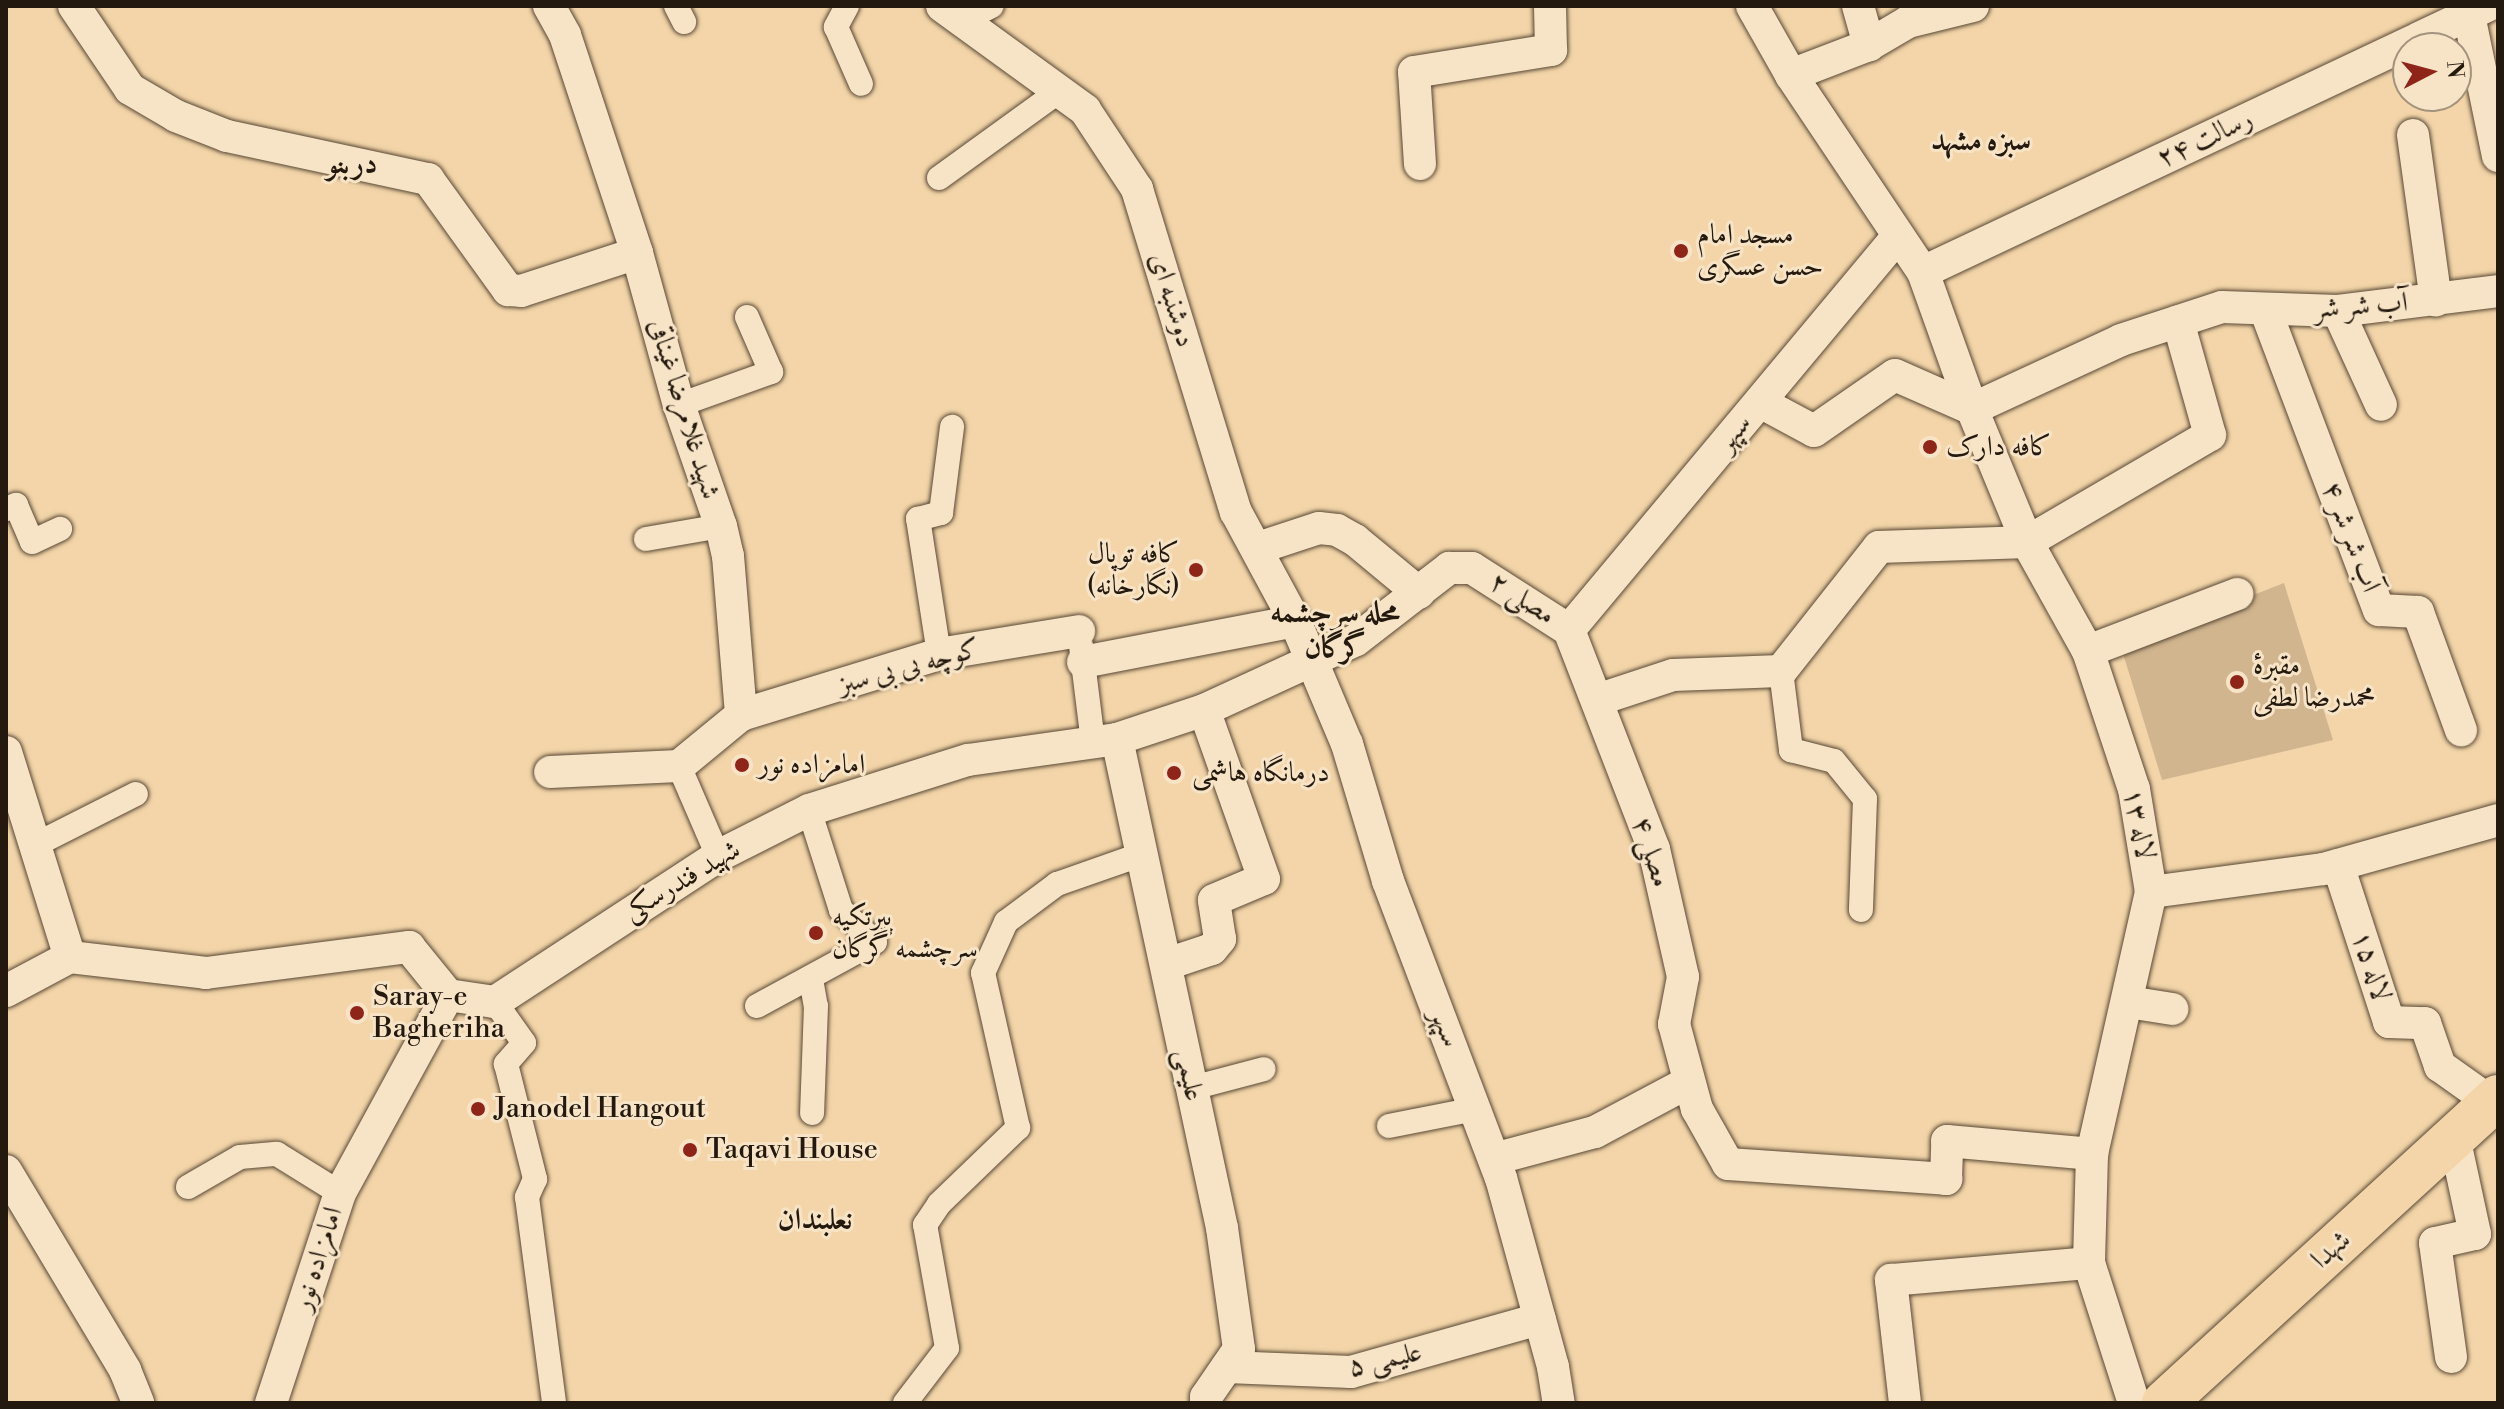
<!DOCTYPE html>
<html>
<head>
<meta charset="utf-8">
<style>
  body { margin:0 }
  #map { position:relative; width:2504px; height:1409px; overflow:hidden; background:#f3d5a9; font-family:"Libre Bodoni",Amiri,serif }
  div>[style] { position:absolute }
  .green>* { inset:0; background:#d0b58f }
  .roads { filter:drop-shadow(0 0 2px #584835) drop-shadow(0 0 2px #584835) }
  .pedestrian>* { height:24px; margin:-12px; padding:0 12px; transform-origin:12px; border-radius:12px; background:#f7e4c7 }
  .minor>* { height:32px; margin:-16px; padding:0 16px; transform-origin:16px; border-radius:16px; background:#f7e4c7 }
  .primary>* { height:44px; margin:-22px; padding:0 22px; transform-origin:22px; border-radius:22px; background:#f3d5a9 }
  .dots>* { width:22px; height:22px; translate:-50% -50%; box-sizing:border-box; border:4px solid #f7e4c7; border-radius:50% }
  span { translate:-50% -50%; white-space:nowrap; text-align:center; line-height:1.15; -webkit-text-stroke:6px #f7e4c7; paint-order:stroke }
  .street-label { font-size:28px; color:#24190e }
  .poi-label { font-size:28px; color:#24190e }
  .left { translate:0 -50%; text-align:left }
  .right { translate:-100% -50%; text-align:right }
  .neighbourhood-label { font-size:30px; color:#24190e; font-weight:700 }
  .frame { position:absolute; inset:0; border:8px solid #24190e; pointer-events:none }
  .north { position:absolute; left:2392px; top:32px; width:80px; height:80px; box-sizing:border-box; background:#f7e4c7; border:2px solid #a3937d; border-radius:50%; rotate:84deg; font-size:22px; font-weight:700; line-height:32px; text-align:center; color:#24190e }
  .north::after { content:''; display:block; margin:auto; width:28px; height:36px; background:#8f2418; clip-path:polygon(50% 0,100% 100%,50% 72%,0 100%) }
</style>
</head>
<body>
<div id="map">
  <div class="green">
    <i style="clip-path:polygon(2284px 583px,2333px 740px,2162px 780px,2121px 647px)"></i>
  </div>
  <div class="roads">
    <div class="pedestrian">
      <i style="left:676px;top:6px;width:18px;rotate:63deg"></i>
      <i style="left:847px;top:6px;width:24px;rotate:118deg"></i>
      <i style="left:836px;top:27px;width:62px;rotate:66.3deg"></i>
      <i style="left:964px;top:20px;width:31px;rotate:-27deg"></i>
      <i style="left:939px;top:178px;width:148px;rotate:-35.9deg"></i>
      <i style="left:679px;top:405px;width:98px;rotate:-19.7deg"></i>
      <i style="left:771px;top:372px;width:60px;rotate:-113.6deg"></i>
      <i style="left:6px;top:509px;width:11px;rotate:-22deg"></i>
      <i style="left:16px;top:505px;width:40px;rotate:66.6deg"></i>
      <i style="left:32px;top:542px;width:31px;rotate:-25deg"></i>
      <i style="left:646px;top:539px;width:76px;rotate:-9.8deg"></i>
      <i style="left:1081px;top:646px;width:98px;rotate:82.9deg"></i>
      <i style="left:939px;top:654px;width:137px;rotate:-98.8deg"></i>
      <i style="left:918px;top:519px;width:24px;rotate:-15deg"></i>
      <i style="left:941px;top:513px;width:87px;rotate:-82.7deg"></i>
      <i style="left:1781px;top:671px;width:80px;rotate:82.8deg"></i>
      <i style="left:1791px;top:750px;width:44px;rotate:14.3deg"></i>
      <i style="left:1834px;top:761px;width:49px;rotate:50.8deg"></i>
      <i style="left:1865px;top:799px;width:111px;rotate:92.1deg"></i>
      <i style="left:679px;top:766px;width:98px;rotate:66.6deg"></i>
      <i style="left:35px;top:845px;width:113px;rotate:-26.8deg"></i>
      <i style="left:811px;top:979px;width:27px;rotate:80deg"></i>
      <i style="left:816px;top:1006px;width:107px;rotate:92.1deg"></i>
      <i style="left:495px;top:1002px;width:50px;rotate:54.7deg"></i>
      <i style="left:524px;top:1043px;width:28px;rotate:131deg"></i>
      <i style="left:506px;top:1064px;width:119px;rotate:75.8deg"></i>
      <i style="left:535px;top:1179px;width:20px;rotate:114deg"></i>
      <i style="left:527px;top:1197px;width:208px;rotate:82.5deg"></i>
      <i style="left:757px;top:1006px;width:134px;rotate:-28.5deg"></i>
      <i style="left:875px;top:942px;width:47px;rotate:-136.7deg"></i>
      <i style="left:841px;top:910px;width:105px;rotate:-107.7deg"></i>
      <i style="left:1192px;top:1088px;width:74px;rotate:-14.8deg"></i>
      <i style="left:1389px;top:1126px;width:89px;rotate:-11.1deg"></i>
      <i style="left:188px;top:1187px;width:60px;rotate:-30deg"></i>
      <i style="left:240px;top:1157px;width:37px;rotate:-5deg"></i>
      <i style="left:277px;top:1154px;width:74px;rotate:31.8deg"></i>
      <i style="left:905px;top:1403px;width:69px;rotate:-52.6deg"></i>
      <i style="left:947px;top:1348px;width:125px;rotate:-100.1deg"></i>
      <i style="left:925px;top:1225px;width:25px;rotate:-56deg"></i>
      <i style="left:939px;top:1204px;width:110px;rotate:-43.9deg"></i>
      <i style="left:1018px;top:1128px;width:159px;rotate:-102.7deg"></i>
      <i style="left:983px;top:973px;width:56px;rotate:-65.7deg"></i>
      <i style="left:1006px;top:922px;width:64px;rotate:-36.7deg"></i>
      <i style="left:1057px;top:884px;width:88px;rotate:-19.3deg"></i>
    </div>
    <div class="minor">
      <i style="left:74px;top:6px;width:100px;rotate:56deg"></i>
      <i style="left:130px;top:89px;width:53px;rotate:30.4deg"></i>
      <i style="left:176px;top:116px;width:55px;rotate:21.4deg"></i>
      <i style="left:227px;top:136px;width:206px;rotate:12.1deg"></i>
      <i style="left:428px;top:179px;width:137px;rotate:54.2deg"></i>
      <i style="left:508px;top:290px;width:13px;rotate:4deg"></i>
      <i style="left:521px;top:291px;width:122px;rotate:-18.1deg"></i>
      <i style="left:549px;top:6px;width:33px;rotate:61deg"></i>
      <i style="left:565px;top:35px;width:230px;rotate:71.7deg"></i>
      <i style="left:637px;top:253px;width:158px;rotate:74.6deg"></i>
      <i style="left:679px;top:405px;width:128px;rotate:70.9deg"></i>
      <i style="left:721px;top:526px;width:31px;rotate:77deg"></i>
      <i style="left:728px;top:556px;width:160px;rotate:85.3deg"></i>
      <i style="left:741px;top:715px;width:80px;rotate:140.6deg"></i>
      <i style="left:679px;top:766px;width:129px;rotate:177.3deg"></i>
      <i style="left:942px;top:6px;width:177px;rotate:36deg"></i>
      <i style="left:1085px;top:110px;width:95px;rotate:56.6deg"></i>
      <i style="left:1137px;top:189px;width:338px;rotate:73deg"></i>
      <i style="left:1236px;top:512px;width:124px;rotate:61.6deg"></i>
      <i style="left:1295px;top:621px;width:134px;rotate:67.1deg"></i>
      <i style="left:1347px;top:744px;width:143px;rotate:73.3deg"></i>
      <i style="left:1388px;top:881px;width:318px;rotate:69.2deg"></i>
      <i style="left:1501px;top:1178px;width:196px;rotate:74.6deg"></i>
      <i style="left:1553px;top:1367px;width:36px;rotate:81deg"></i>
      <i style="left:1752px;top:6px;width:79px;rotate:60.5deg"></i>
      <i style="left:1791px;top:75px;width:237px;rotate:56.2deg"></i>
      <i style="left:1923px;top:272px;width:145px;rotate:70.3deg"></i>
      <i style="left:1972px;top:409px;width:144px;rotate:67.5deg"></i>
      <i style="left:2027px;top:542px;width:125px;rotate:60.8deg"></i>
      <i style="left:2088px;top:651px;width:145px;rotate:71.6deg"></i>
      <i style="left:2134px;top:789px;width:104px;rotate:80.6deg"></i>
      <i style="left:2151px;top:892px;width:269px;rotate:102.7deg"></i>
      <i style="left:2092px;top:1154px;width:109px;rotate:91.6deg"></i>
      <i style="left:2089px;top:1263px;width:147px;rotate:72.2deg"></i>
      <i style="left:1858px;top:6px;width:41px;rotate:74.2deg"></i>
      <i style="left:2469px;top:15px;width:144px;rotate:78.4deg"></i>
      <i style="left:1791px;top:75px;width:84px;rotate:-21deg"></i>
      <i style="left:1869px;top:45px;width:45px;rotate:-30.5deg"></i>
      <i style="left:1908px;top:22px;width:67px;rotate:-13.8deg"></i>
      <i style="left:2413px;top:135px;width:167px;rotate:82.1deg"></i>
      <i style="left:1420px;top:164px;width:92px;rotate:-93.7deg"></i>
      <i style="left:1414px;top:72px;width:139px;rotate:-9.1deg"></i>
      <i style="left:1551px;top:50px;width:44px;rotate:-91.3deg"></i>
      <i style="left:1923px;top:272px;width:624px;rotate:-25.25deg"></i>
      <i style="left:2265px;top:309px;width:322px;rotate:69.3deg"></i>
      <i style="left:2379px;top:610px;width:39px;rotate:3deg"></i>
      <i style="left:2418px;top:612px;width:126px;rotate:70deg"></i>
      <i style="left:2338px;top:311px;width:103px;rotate:65.4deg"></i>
      <i style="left:1760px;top:402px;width:61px;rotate:28.2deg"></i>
      <i style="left:1814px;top:431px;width:98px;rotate:-34.7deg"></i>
      <i style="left:1895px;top:375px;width:84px;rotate:23.8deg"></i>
      <i style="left:1972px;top:409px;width:164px;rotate:-24.8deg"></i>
      <i style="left:2121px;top:340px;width:106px;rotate:-18.1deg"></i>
      <i style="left:2222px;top:307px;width:116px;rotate:2deg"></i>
      <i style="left:2338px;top:311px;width:161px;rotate:-7.1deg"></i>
      <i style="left:1258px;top:548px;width:64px;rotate:-18.2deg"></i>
      <i style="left:1319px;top:528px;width:18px;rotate:6deg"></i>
      <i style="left:1337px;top:530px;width:21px;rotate:29deg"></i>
      <i style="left:1355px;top:540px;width:83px;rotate:39.6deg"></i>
      <i style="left:1569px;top:630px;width:235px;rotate:68.8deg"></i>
      <i style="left:1654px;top:849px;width:131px;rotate:77.2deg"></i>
      <i style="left:1683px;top:977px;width:48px;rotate:100.8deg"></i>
      <i style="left:1674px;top:1024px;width:88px;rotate:74.9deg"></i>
      <i style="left:1697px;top:1109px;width:63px;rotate:60.6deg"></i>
      <i style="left:1728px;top:1164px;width:219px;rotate:3.9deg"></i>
      <i style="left:1946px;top:1179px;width:38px;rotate:-88deg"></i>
      <i style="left:1947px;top:1141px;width:146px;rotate:5.1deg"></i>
      <i style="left:1569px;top:630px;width:513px;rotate:-50.14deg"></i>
      <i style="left:2088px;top:651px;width:160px;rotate:-20.9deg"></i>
      <i style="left:1083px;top:662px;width:216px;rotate:-10.9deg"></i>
      <i style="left:1597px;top:700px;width:80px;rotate:-18.2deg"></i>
      <i style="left:1673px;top:675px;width:108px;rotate:-2.1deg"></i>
      <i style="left:1781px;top:671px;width:158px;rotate:-51.7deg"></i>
      <i style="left:1879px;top:547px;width:148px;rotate:-1.9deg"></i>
      <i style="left:2027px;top:542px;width:212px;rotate:-30.3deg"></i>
      <i style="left:2210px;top:435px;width:118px;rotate:-105.7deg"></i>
      <i style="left:741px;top:715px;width:207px;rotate:-17.1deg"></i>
      <i style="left:939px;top:654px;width:142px;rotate:-9.3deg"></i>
      <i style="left:1117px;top:739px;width:500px;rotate:77.88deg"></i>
      <i style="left:1222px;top:1228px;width:122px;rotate:82deg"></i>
      <i style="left:1239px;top:1349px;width:58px;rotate:124.5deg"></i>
      <i style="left:1206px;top:1397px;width:6px;rotate:90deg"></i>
      <i style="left:6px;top:752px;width:215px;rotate:72.7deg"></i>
      <i style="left:2338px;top:865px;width:165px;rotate:72deg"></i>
      <i style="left:2389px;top:1022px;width:36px;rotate:2deg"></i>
      <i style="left:2425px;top:1023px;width:46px;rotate:70.8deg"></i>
      <i style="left:2440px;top:1066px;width:64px;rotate:35.4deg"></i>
      <i style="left:2151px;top:892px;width:174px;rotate:-7.6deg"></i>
      <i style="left:2323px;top:869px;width:182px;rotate:-15.6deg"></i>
      <i style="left:70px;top:957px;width:137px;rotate:6.7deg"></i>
      <i style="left:206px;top:973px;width:205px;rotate:-7.3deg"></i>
      <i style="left:409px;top:947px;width:62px;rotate:50.9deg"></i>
      <i style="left:448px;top:995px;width:48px;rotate:8.5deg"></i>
      <i style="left:495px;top:1002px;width:267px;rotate:-33.2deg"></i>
      <i style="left:718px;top:856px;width:102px;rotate:-26.8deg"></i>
      <i style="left:809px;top:810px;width:167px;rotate:-17.5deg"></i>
      <i style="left:968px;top:760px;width:150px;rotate:-8deg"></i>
      <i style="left:1117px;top:739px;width:92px;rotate:-18.4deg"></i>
      <i style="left:1204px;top:710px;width:167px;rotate:-24.7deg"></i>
      <i style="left:1356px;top:640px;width:118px;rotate:-37.7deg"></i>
      <i style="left:1449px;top:568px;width:23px"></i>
      <i style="left:1472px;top:568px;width:115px;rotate:32.6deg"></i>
      <i style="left:1167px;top:964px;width:47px;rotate:-18.4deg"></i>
      <i style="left:1212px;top:949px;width:13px;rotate:-51deg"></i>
      <i style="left:1220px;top:939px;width:39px;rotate:-99deg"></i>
      <i style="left:1214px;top:900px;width:54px;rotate:-22.8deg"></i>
      <i style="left:1264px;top:879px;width:179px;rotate:-109.5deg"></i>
      <i style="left:6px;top:991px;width:72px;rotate:-28deg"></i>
      <i style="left:2128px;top:1002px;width:45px;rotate:9deg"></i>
      <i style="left:1494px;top:1159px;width:105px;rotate:-15deg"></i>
      <i style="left:1595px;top:1132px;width:106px;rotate:-28deg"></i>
      <i style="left:6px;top:1171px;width:232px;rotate:59.1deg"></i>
      <i style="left:125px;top:1370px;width:35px;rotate:68deg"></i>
      <i style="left:2451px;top:1357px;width:115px;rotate:-98deg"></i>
      <i style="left:2435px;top:1243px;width:41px;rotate:-12.7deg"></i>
      <i style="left:2475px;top:1234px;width:99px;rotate:-102.2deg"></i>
      <i style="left:1227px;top:1367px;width:124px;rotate:2.3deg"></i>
      <i style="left:1351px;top:1372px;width:196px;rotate:-15.7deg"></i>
      <i style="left:271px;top:1403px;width:221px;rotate:-71.8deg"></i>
      <i style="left:340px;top:1193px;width:226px;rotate:-61.4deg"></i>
      <i style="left:1905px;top:1403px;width:124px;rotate:-96.5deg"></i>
      <i style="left:1891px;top:1280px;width:199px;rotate:-4.9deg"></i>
    </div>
    <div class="primary">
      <i style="left:2164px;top:1403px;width:453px;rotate:-42.5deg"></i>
    </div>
  </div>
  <div class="dots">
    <i style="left:1681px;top:251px;background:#8f2418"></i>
    <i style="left:1930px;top:447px;background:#8f2418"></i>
    <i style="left:1196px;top:570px;background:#8f2418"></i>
    <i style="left:2237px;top:682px;background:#8f2418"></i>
    <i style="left:742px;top:765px;background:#8f2418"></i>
    <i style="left:1174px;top:773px;background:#8f2418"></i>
    <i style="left:816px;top:933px;background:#8f2418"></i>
    <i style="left:357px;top:1013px;background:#8f2418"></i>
    <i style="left:478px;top:1109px;background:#8f2418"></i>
    <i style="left:690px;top:1150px;background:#8f2418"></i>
  </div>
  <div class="street-label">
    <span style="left:2205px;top:139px;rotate:-25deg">۲۴ رسالت</span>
    <span style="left:1172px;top:300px;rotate:73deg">دوشنبه ای</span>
    <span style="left:2361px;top:306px;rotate:-4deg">آب شر شر</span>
    <span style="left:684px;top:409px;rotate:73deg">شهید غلامرضا غیناقی</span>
    <span style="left:1734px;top:433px;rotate:-50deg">سپهر</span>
    <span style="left:2351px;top:537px;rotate:69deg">۴ آب شر شر</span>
    <span style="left:1522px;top:599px;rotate:33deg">۲ مصلی</span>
    <span style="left:909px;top:667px;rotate:-15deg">کوچه بی بی سبز</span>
    <span style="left:2139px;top:824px;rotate:79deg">لاله ۱۳</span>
    <span style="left:1651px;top:852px;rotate:73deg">۴ مصلی</span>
    <span style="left:682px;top:881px;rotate:-31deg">شهید فندرسکی</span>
    <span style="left:2371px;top:966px;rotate:72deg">۱۵ لاله</span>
    <span style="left:1445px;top:1028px;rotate:69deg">سپهر</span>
    <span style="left:1189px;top:1075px;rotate:78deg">علیمی</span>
    <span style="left:2331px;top:1250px;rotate:-42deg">شهدا</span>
    <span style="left:318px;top:1259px;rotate:-72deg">امامزاده نور</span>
    <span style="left:1385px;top:1360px;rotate:-13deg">۵ علیمی</span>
  </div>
  <div class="poi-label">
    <span class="left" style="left:1697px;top:251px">مسجد امام<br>حسن عسگری</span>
    <span class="left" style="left:1946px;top:447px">کافه دارک</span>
    <span class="right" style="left:1180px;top:570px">کافه توپال<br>(نگارخانه)</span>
    <span class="left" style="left:2253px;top:682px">مقبرهٔ<br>محمدرضا لطفی</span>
    <span class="left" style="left:758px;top:765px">امامزاده نور</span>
    <span class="left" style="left:1192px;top:773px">درمانگاه هاشمی</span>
    <span class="left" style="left:832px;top:933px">پیرتکیه<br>سرچشمه گرگان</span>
    <span class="left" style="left:373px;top:1013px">Saray-e<br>Bagheriha</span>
    <span class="left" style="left:494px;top:1109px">Janodel Hangout</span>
    <span class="left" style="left:706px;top:1150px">Taqavi House</span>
  </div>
  <div class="neighbourhood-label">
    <span style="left:1981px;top:141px">سبزه مشهد</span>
    <span style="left:352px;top:164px">دربنو</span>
    <span style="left:1335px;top:630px">محله سرچشمه<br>گرگان</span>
    <span style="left:815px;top:1220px">نعلبندان</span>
  </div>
  <div class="frame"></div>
  <div class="north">N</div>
</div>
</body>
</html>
